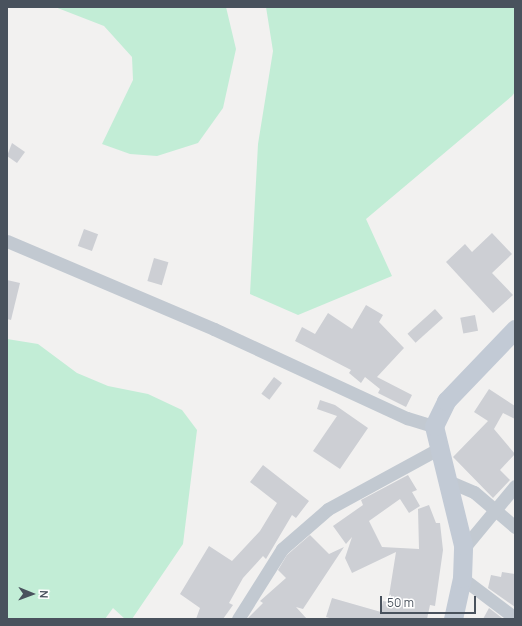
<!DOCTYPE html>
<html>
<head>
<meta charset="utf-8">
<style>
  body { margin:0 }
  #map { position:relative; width:522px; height:626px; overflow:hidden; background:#f2f1f0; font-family:Manrope,sans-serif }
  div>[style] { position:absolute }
  .green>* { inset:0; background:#c2edd6 }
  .building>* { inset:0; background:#cdcfd4; transform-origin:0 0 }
  .street>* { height:13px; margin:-6.5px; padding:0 6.5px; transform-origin:6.5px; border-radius:6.5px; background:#c2c9d1 }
  .secondary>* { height:19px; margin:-9.5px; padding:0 9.5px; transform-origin:9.5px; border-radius:9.5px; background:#c2cad5 }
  span { translate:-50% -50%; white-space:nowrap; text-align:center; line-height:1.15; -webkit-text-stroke:3.5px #fff; paint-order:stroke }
  .frame { position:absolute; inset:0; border:8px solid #49525d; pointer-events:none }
  .north { position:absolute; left:12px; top:574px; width:40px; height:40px; -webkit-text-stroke:3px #fff; paint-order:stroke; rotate:91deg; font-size:11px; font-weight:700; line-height:16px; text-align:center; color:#49525d }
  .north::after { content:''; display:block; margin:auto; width:14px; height:18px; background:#49525d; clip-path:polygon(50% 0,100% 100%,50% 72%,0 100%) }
  .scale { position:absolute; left:380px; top:596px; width:96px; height:18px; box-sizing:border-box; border:2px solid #49525d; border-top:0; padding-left:5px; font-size:12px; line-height:14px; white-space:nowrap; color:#49525d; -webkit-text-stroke:3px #fff; paint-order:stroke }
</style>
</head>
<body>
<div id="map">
  <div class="green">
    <i style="clip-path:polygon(55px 7px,226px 7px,236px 49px,223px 108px,198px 143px,157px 156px,130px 154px,102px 144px,133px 80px,132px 57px,104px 26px)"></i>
    <i style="clip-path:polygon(266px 7px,515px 7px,515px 92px,512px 96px,366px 219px,392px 276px,298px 315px,250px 294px,258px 144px,273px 51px)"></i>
    <i style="clip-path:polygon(7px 339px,38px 344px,77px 373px,108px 386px,148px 394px,182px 410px,197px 430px,183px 544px,132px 619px,125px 619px,113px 608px,105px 619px,7px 619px)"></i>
  </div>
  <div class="building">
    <i style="clip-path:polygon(12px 143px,25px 152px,17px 163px,7px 156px)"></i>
    <i style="left:84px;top:229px;width:15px;height:18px;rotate:20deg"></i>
    <i style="clip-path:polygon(492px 233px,512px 254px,492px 273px,513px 295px,493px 313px,446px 262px,465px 244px,472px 252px)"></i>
    <i style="left:154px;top:258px;width:15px;height:24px;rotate:16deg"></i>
    <i style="clip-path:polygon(7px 280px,20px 283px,11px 320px,7px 319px)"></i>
    <i style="clip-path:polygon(366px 305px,383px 315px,379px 322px,404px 348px,377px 377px,412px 395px,406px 407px,378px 393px,380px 389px,365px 377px,361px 383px,349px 373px,351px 370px,295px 341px,302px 327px,315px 334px,328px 313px,352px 329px)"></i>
    <i style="left:435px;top:309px;width:12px;height:37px;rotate:48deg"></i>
    <i style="left:475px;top:315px;width:16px;height:15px;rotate:79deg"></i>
    <i style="left:274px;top:377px;width:10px;height:21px;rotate:37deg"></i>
    <i style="clip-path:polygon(489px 389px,515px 406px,515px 419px,503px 413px,494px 429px,515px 454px,500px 470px,510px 480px,493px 498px,453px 457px,488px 421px,474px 412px)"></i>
    <i style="clip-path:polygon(320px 400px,335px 405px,368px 428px,340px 469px,313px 451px,337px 416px,317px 409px)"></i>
    <i style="clip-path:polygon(263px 465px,309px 501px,296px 518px,292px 515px,266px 559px,263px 556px,243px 578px,229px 603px,233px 605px,223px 619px,196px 619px,200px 608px,180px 594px,209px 546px,232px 561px,260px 531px,277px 503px,250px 482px)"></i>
    <i style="clip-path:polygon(408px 475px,417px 490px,412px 492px,420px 506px,409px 513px,400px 499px,369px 521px,382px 547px,419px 549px,418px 509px,429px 505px,436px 523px,440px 523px,443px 550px,435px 606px,430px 605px,427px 619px,333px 619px,326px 617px,332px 598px,381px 612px,383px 601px,388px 602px,396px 552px,352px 573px,345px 558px,352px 537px,346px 544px,333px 526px,363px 505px,361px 500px)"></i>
    <i style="clip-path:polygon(310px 535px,329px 554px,344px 547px,303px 609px,296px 607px,307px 619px,247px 619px,263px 603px,260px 601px,286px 578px,278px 570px,287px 555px)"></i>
    <i style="clip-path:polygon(502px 572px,515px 574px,515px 607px,488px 588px,491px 575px,501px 577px)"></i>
    <i style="clip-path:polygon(489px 608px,502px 618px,501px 619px,483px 619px)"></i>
  </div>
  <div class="street">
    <i style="left:7px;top:241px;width:225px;rotate:23deg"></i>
    <i style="left:214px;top:329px;width:213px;rotate:24.8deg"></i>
    <i style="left:407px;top:418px;width:28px;rotate:17deg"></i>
    <i style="left:448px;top:481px;width:28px;rotate:23deg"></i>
    <i style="left:474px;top:492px;width:54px;rotate:40.5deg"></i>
    <i style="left:462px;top:550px;width:83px;rotate:-50.4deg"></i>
    <i style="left:462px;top:578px;width:66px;rotate:37deg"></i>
    <i style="left:238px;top:619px;width:83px;rotate:-57.8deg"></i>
    <i style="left:282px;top:549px;width:61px;rotate:-41deg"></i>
    <i style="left:328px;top:509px;width:125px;rotate:-28.6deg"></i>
  </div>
  <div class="secondary">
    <i style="left:453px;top:619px;width:42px;rotate:-77.6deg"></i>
    <i style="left:462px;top:578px;width:33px;rotate:-88deg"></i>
    <i style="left:463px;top:545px;width:122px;rotate:-103.7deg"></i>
    <i style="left:434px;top:426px;width:28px;rotate:-64deg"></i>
    <i style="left:446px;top:401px;width:100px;rotate:-46.2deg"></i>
  </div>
  <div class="frame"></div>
  <div class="north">N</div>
  <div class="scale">50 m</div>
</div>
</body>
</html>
